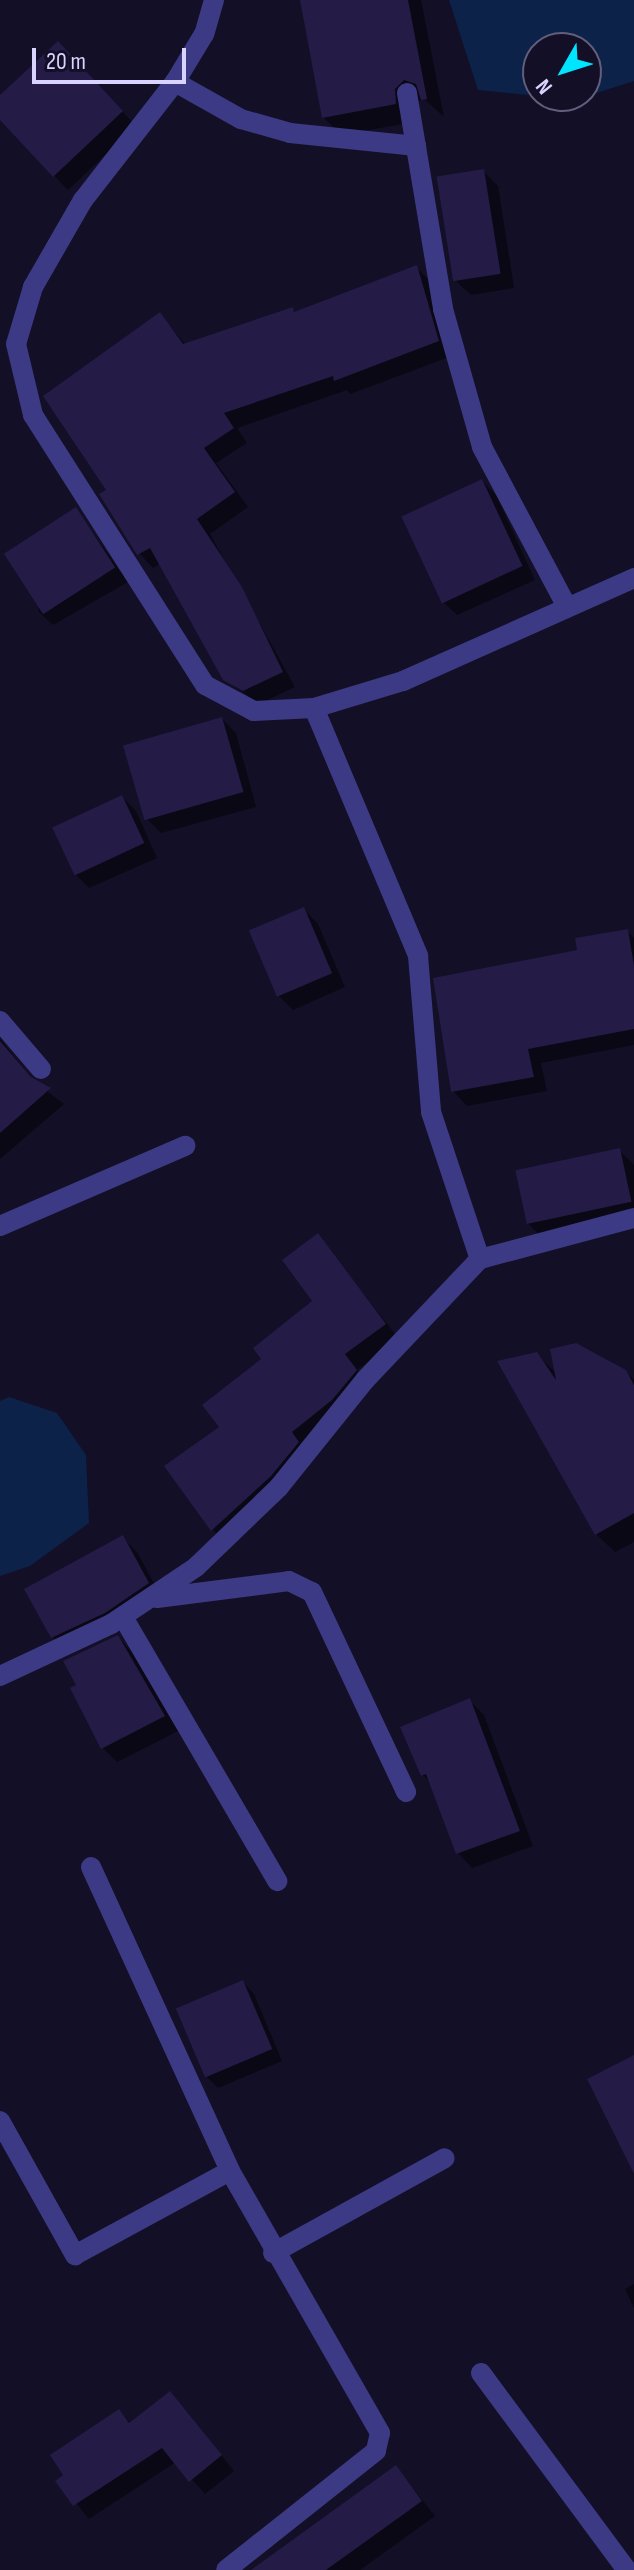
<!DOCTYPE html>
<html>
<head>
<meta charset="utf-8">
<style>
  body { margin:0 }
  #map { position:relative; width:634px; height:2570px; overflow:hidden; background:#130f26; font-family:"Sofia Sans Condensed",sans-serif }
  div>[style] { position:absolute }
  .water>* { inset:0; background:#0c2248 }
  .shadow>* { inset:0; background:#0007 }
  .building>* { inset:0; background:#241b47; transform-origin:0 0 }
  .minor>* { height:20px; margin:-10px; padding:0 10px; transform-origin:10px; border-radius:10px; background:#3d3a85 }
  span { translate:-50% -50%; white-space:nowrap; text-align:center; line-height:1.15; -webkit-text-stroke:6px #130f26; paint-order:stroke }
  .north { position:absolute; left:522px; top:32px; width:80px; height:80px; box-sizing:border-box; background:#130f26; border:2px solid #625e7d; border-radius:50%; rotate:231deg; font-size:22px; font-weight:700; line-height:32px; text-align:center; color:#d9d4ff }
  .north::after { content:''; display:block; margin:auto; width:28px; height:36px; background:#00e5ff; clip-path:polygon(50% 0,100% 100%,50% 72%,0 100%) }
  .scale { position:absolute; left:32px; top:48px; width:154px; height:36px; box-sizing:border-box; border:4px solid #d9d4ff; border-top:0; padding-left:10px; font-size:24px; line-height:28px; white-space:nowrap; color:#d9d4ff; -webkit-text-stroke:6px #130f26; paint-order:stroke }
</style>
</head>
<body>
<div id="map">
  <div class="water">
    <i style="clip-path:polygon(449px 0,634px 0,634px 81px,578px 99px,540px 96px,586px 96px,586px 48px,538px 48px,538px 96px,478px 90px)"></i>
    <i style="clip-path:polygon(9px 1397px,57px 1413px,86px 1455px,89px 1523px,30px 1566px,0 1576px,0 1401px)"></i>
  </div>
  <div class="shadow">
    <i style="clip-path:polygon(311px 0,421px 0,444px 117px,423px 98px,412px 108px,413px 122px,342px 135px,323px 117px)"></i>
    <i style="clip-path:polygon(72px 58px,136px 126px,68px 190px,0 118px,0 97px)"></i>
    <i style="clip-path:polygon(483px 171px,498px 186px,514px 288px,471px 295px,456px 281px)"></i>
    <i style="clip-path:polygon(416px 267px,431px 282px,452px 356px,350px 394px,347px 390px,237px 428px,247px 443px,216px 463px,248px 507px,210px 534px,295px 687px,259px 704px,225px 679px,161px 563px,153px 568px,139px 553px,109px 490px,160px 315px,186px 345px,292px 309px,296px 313px)"></i>
    <i style="clip-path:polygon(482px 481px,496px 495px,535px 580px,457px 615px,442px 601px)"></i>
    <i style="clip-path:polygon(76px 509px,128px 582px,53px 625px,38px 611px)"></i>
    <i style="clip-path:polygon(222px 719px,236px 733px,256px 807px,161px 833px,147px 819px)"></i>
    <i style="clip-path:polygon(122px 797px,136px 811px,157px 858px,89px 888px,75px 874px)"></i>
    <i style="clip-path:polygon(304px 909px,318px 924px,345px 987px,293px 1010px,279px 996px)"></i>
    <i style="clip-path:polygon(627px 931px,634px 938px,634px 1045px,541px 1063px,547px 1091px,467px 1106px,453px 1091px,579px 952px)"></i>
    <i style="clip-path:polygon(0 1039px,35px 1082px,64px 1104px,0 1159px)"></i>
    <i style="clip-path:polygon(619px 1150px,634px 1165px,634px 1218px,541px 1237px,527px 1222px)"></i>
    <i style="clip-path:polygon(318px 1236px,399px 1339px,357px 1370px,370px 1385px,226px 1543px,212px 1529px,222px 1427px,264px 1360px,315px 1301px)"></i>
    <i style="clip-path:polygon(536px 1354px,557px 1374px,625px 1371px,634px 1380px,634px 1542px,615px 1552px,596px 1534px)"></i>
    <i style="clip-path:polygon(123px 1538px,137px 1552px,162px 1598px,67px 1651px,53px 1637px)"></i>
    <i style="clip-path:polygon(118px 1637px,132px 1652px,178px 1731px,117px 1762px,103px 1748px,72px 1689px)"></i>
    <i style="clip-path:polygon(469px 1700px,484px 1715px,533px 1846px,472px 1868px,458px 1853px,432px 1784px,423px 1775px)"></i>
    <i style="clip-path:polygon(243px 1982px,254px 1994px,282px 2061px,218px 2088px,207px 2077px)"></i>
    <i style="clip-path:polygon(634px 2284px,634px 2308px,625px 2289px)"></i>
    <i style="clip-path:polygon(184px 2408px,234px 2471px,205px 2494px,176px 2462px,89px 2519px,58px 2481px,119px 2411px,131px 2424px)"></i>
    <i style="clip-path:polygon(396px 2467px,435px 2516px,360px 2570px,254px 2570px)"></i>
  </div>
  <div class="building">
    <i style="clip-path:polygon(300px 0,408px 0,427px 99px,421px 100px,416px 84px,404px 80px,395px 89px,396px 104px,322px 118px)"></i>
    <i style="clip-path:polygon(58px 41px,123px 111px,53px 177px,0 120px,0 95px)"></i>
    <i style="left:484px;top:169px;width:106px;height:48px;rotate:81deg"></i>
    <i style="clip-path:polygon(417px 265px,439px 341px,334px 381px,333px 376px,224px 413px,234px 428px,204px 448px,235px 492px,197px 519px,242px 587px,283px 672px,243px 691px,223px 680px,150px 548px,137px 555px,99px 494px,106px 490px,43px 396px,160px 312px,183px 344px,293px 307px,294px 312px)"></i>
    <i style="left:482px;top:479px;width:96px;height:89px;rotate:65deg"></i>
    <i style="left:76px;top:507px;width:72px;height:86px;rotate:57deg"></i>
    <i style="left:222px;top:717px;width:78px;height:103px;rotate:74deg"></i>
    <i style="left:122px;top:795px;width:53px;height:77px;rotate:65deg"></i>
    <i style="left:304px;top:907px;width:72px;height:60px;rotate:67deg"></i>
    <i style="clip-path:polygon(628px 929px,634px 966px,634px 1029px,528px 1049px,534px 1077px,451px 1092px,433px 978px,577px 950px,575px 938px)"></i>
    <i style="clip-path:polygon(0 1041px,31px 1077px,51px 1088px,0 1133px)"></i>
    <i style="left:620px;top:1148px;width:55px;height:107px;rotate:78deg"></i>
    <i style="clip-path:polygon(318px 1233px,386px 1324px,345px 1354px,357px 1370px,332px 1400px,292px 1432px,299px 1442px,271px 1476px,211px 1531px,164px 1466px,219px 1427px,202px 1405px,261px 1359px,253px 1348px,312px 1301px,282px 1260px)"></i>
    <i style="clip-path:polygon(576px 1343px,626px 1370px,634px 1385px,634px 1513px,595px 1535px,497px 1361px,537px 1352px,556px 1380px,550px 1349px)"></i>
    <i style="clip-path:polygon(123px 1535px,149px 1583px,105px 1613px,51px 1638px,24px 1589px)"></i>
    <i style="clip-path:polygon(118px 1635px,165px 1716px,101px 1749px,70px 1688px,76px 1685px,63px 1661px)"></i>
    <i style="clip-path:polygon(470px 1698px,520px 1831px,456px 1854px,426px 1774px,421px 1776px,400px 1727px)"></i>
    <i style="left:243px;top:1980px;width:75px;height:73px;rotate:67deg"></i>
    <i style="clip-path:polygon(634px 2055px,634px 2174px,587px 2079px)"></i>
    <i style="clip-path:polygon(170px 2391px,222px 2455px,189px 2482px,162px 2448px,73px 2506px,55px 2481px,63px 2475px,50px 2455px,119px 2409px,129px 2423px)"></i>
    <i style="clip-path:polygon(396px 2465px,422px 2501px,326px 2570px,251px 2570px)"></i>
  </div>
  <div class="minor">
    <i style="left:214px;top:0;width:35px;rotate:106deg"></i>
    <i style="left:204px;top:34px;width:56px;rotate:121.1deg"></i>
    <i style="left:175px;top:82px;width:150px;rotate:127.9deg"></i>
    <i style="left:83px;top:200px;width:100px;rotate:119.9deg"></i>
    <i style="left:33px;top:287px;width:59px;rotate:106.6deg"></i>
    <i style="left:16px;top:344px;width:73px;rotate:76.5deg"></i>
    <i style="left:33px;top:415px;width:320px;rotate:57.5deg"></i>
    <i style="left:205px;top:685px;width:55px;rotate:28deg"></i>
    <i style="left:254px;top:711px;width:60px;rotate:-2.9deg"></i>
    <i style="left:314px;top:708px;width:93px;rotate:-16.9deg"></i>
    <i style="left:403px;top:681px;width:253px;rotate:-24deg"></i>
    <i style="left:175px;top:82px;width:76px;rotate:29.3deg"></i>
    <i style="left:241px;top:119px;width:51px;rotate:15.9deg"></i>
    <i style="left:290px;top:133px;width:127px;rotate:5.9deg"></i>
    <i style="left:407px;top:93px;width:219px;rotate:80.5deg"></i>
    <i style="left:443px;top:309px;width:143px;rotate:74.2deg"></i>
    <i style="left:482px;top:447px;width:181px;rotate:62deg"></i>
    <i style="left:314px;top:708px;width:269px;rotate:67.2deg"></i>
    <i style="left:418px;top:956px;width:157px;rotate:85.2deg"></i>
    <i style="left:431px;top:1112px;width:155px;rotate:71.6deg"></i>
    <i style="left:0;top:1021px;width:63px;rotate:49.5deg"></i>
    <i style="left:0;top:1226px;width:202px;rotate:-23.4deg"></i>
    <i style="left:157px;top:1598px;width:133px;rotate:-7.3deg"></i>
    <i style="left:289px;top:1581px;width:25px;rotate:26deg"></i>
    <i style="left:312px;top:1592px;width:221px;rotate:64.8deg"></i>
    <i style="left:123px;top:1617px;width:306px;rotate:59.7deg"></i>
    <i style="left:0;top:1676px;width:123px;rotate:-25.1deg"></i>
    <i style="left:111px;top:1624px;width:102px;rotate:-33.8deg"></i>
    <i style="left:196px;top:1567px;width:115px;rotate:-43.9deg"></i>
    <i style="left:279px;top:1487px;width:137px;rotate:-51.2deg"></i>
    <i style="left:365px;top:1380px;width:167px;rotate:-46.5deg"></i>
    <i style="left:480px;top:1259px;width:159px;rotate:-14.9deg"></i>
    <i style="left:91px;top:1867px;width:334px;rotate:65.4deg"></i>
    <i style="left:230px;top:2171px;width:302px;rotate:60.2deg"></i>
    <i style="left:380px;top:2433px;width:18px;rotate:103deg"></i>
    <i style="left:376px;top:2451px;width:191px;rotate:141.6deg"></i>
    <i style="left:0;top:2121px;width:154px;rotate:60.8deg"></i>
    <i style="left:75px;top:2255px;width:176px;rotate:-28.5deg"></i>
    <i style="left:273px;top:2253px;width:196px;rotate:-28.9deg"></i>
    <i style="left:481px;top:2373px;width:245px;rotate:53.5deg"></i>
  </div>
  <div class="north">N</div>
  <div class="scale">20 m</div>
</div>
</body>
</html>
